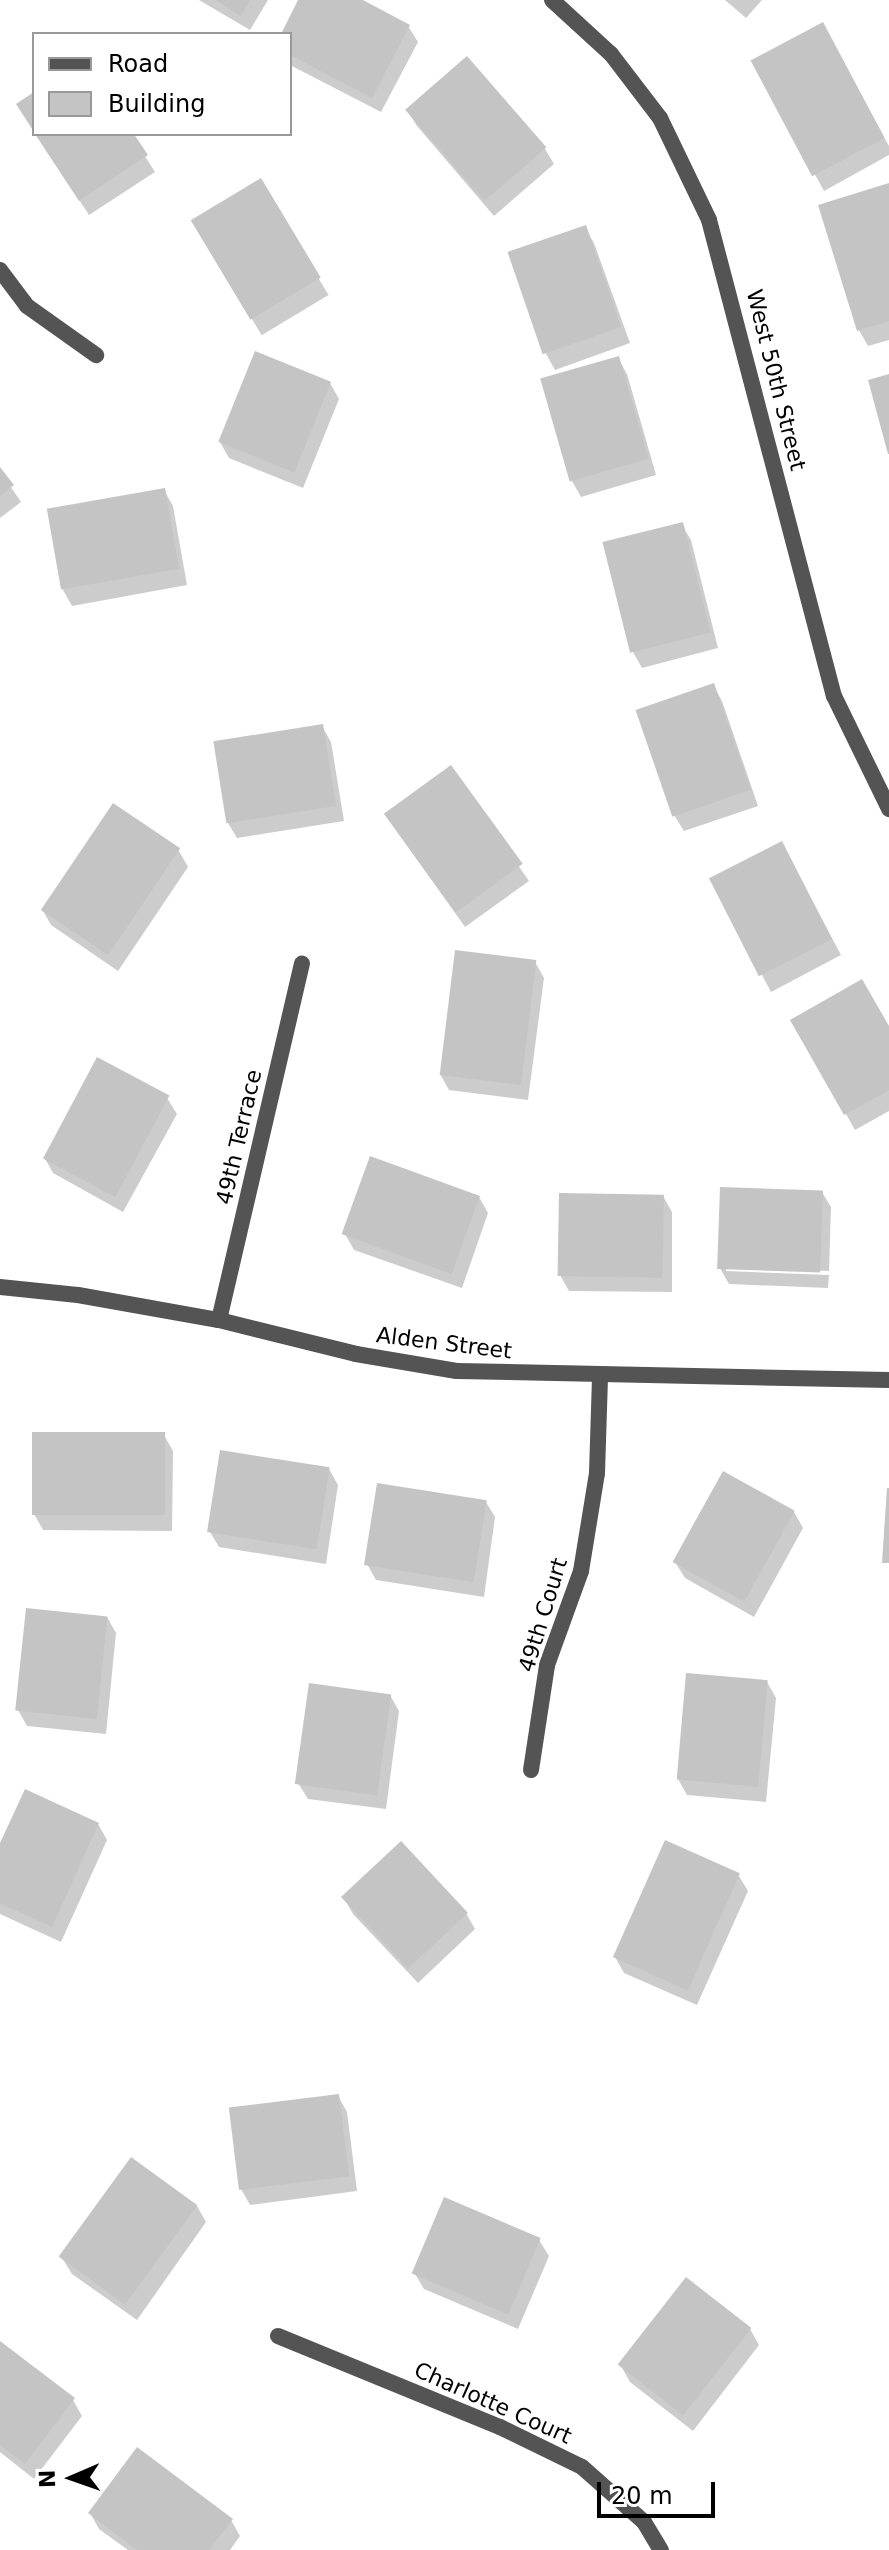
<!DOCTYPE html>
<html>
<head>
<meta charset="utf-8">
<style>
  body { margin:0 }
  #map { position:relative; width:889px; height:2550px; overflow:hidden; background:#fff; font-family:"DejaVu Sans",sans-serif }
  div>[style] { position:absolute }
  .shadow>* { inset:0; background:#0003; transform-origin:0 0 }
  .building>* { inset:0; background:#c4c4c4; transform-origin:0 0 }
  .minor>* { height:16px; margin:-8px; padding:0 8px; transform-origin:8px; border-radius:8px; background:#545454 }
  span { translate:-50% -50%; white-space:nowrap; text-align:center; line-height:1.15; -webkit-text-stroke:6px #fff; paint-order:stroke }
  .street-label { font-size:22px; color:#000 }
  .legend { position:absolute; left:32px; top:32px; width:260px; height:104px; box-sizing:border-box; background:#fff; border:2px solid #999; margin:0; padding:10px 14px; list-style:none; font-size:24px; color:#000 }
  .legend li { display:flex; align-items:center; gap:16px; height:40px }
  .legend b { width:40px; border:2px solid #999 }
  .north { position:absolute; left:32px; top:2438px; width:80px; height:80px; -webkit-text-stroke:6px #fff; paint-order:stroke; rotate:268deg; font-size:22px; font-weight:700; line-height:32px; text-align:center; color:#000 }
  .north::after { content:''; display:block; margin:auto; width:28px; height:36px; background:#000; clip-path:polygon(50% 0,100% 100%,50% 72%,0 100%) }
  .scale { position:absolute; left:597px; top:2482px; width:118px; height:36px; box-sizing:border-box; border:4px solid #000; border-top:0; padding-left:10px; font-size:24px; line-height:28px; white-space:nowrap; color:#000; -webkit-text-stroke:6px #fff; paint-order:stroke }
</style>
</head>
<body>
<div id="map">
  <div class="shadow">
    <i style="clip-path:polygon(199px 0,268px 0,250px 30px)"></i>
    <i style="clip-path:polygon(301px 0,359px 0,408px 26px,418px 42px,381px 112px,290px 65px,290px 34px,283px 34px)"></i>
    <i style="clip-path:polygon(725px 0,762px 0,746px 18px)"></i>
    <i style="clip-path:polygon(822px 25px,889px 146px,889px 155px,824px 191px,754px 63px)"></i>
    <i style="clip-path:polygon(466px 58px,545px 149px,554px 164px,494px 216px,417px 126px,407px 110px)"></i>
    <i style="clip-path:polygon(36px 134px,131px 134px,155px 172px,89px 215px)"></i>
    <i style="left:260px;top:181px;width:133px;height:78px;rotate:59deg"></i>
    <i style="clip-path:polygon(889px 185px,889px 340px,868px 346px,859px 330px,821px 206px)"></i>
    <i style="clip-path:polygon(585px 228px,594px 243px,630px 343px,555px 370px,546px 354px)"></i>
    <i style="clip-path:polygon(618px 358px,627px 374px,656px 475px,581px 497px,572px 481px)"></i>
    <i style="clip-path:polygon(330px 383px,339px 399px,303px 488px,229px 458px,220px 442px)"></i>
    <i style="clip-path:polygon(0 471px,21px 502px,0 518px)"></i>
    <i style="clip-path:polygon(164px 490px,173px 506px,187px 585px,72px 606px,63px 590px,50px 510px)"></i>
    <i style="clip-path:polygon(682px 525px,691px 540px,718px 648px,642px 668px,633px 652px)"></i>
    <i style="clip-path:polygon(713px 685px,722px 701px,758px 806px,684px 831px,674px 815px)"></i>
    <i style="clip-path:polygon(322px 726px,331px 742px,344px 821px,237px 838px,228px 823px)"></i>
    <i style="clip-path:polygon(451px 768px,529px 881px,465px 927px,396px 830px)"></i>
    <i style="clip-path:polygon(113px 805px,179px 851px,188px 867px,118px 971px,51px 925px,42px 909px)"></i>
    <i style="clip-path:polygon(790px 859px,841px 955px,771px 992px,712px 880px)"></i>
    <i style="clip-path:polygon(535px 962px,544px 978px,528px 1100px,449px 1090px,440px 1074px)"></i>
    <i style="clip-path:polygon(793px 1020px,889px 1030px,889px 1111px,855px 1130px)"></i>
    <i style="clip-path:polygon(167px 1098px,177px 1114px,123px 1212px,53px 1173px,44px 1157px)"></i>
    <i style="clip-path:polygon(822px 1192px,831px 1207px,829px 1271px,726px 1267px,726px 1271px,829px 1275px,828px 1288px,729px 1284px,720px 1268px)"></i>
    <i style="clip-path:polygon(663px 1196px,672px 1212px,672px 1292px,569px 1291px,560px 1275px)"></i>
    <i style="clip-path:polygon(479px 1197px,488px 1213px,462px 1288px,354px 1250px,345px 1234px)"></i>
    <i style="clip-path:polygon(164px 1435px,173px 1451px,172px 1531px,43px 1530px,34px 1514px)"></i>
    <i style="clip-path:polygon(329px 1469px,338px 1485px,326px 1564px,219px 1547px,210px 1532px)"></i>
    <i style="clip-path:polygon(486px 1502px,495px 1517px,484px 1597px,376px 1580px,367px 1564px)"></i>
    <i style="clip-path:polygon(794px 1512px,803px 1528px,754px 1617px,685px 1578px,675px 1562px)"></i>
    <i style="clip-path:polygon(107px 1617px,116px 1633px,106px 1734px,27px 1726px,18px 1710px)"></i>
    <i style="clip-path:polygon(767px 1682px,776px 1698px,766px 1802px,687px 1795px,678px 1779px)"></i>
    <i style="clip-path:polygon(390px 1695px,399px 1711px,386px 1809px,308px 1799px,298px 1783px)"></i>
    <i style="clip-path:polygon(98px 1824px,107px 1840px,61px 1942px,0 1914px,0 1848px)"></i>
    <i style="clip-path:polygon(739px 1876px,748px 1891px,697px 2005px,624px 1973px,615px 1957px)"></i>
    <i style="clip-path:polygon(344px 1898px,466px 1913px,475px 1929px,418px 1983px,353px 1914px)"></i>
    <i style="clip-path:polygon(338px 2096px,347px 2112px,357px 2191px,250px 2205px,241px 2189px)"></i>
    <i style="clip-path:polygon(197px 2206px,206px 2222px,137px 2320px,72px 2274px,62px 2258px)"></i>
    <i style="clip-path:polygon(539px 2240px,549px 2256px,518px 2329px,424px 2289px,415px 2274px)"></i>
    <i style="clip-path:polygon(750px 2329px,759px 2345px,693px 2431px,630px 2382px,621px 2366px)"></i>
    <i style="clip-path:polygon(0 2343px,73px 2400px,82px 2416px,34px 2479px,0 2452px)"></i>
    <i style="clip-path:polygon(90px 2513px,231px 2520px,240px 2536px,230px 2550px,128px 2550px,99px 2529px)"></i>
  </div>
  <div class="building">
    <i style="clip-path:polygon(215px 0,250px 0,241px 16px)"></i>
    <i style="clip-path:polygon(298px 0,363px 0,410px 25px,372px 98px,290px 55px,290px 34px,281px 34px)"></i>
    <i style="left:823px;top:22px;width:131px;height:82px;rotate:62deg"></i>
    <i style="left:467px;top:56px;width:121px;height:82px;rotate:49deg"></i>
    <i style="clip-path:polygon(34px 92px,34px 132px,16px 104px)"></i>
    <i style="clip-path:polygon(35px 134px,134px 134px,148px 155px,79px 201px)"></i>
    <i style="left:261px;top:178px;width:116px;height:82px;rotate:59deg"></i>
    <i style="clip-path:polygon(889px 183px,889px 321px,857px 331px,818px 205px)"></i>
    <i style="left:586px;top:225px;width:108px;height:83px;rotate:71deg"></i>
    <i style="left:255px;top:351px;width:82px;height:98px;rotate:22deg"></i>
    <i style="left:619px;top:356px;width:107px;height:82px;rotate:74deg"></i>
    <i style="clip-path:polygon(889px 374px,889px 454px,888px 454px,868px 380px)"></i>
    <i style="clip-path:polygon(0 467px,14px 485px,0 496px)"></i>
    <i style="left:165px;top:488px;width:82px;height:120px;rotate:80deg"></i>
    <i style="left:683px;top:522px;width:114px;height:83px;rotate:76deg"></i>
    <i style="left:714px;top:683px;width:113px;height:83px;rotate:71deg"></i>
    <i style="left:323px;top:724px;width:83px;height:111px;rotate:81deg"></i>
    <i style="left:451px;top:765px;width:122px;height:83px;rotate:54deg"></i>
    <i style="left:113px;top:803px;width:81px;height:129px;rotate:34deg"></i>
    <i style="left:782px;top:841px;width:110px;height:82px;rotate:63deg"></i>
    <i style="left:455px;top:950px;width:82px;height:126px;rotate:7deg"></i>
    <i style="clip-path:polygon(862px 979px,889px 1026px,889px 1090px,844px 1115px,790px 1020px)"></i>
    <i style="left:97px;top:1057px;width:82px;height:115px;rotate:28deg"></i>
    <i style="left:370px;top:1156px;width:117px;height:83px;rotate:20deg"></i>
    <i style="left:720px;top:1187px;width:103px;height:82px;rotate:2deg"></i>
    <i style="left:559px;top:1193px;width:105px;height:83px;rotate:1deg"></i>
    <i style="left:32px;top:1432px;width:133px;height:83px"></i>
    <i style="left:220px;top:1450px;width:111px;height:83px;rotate:9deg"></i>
    <i style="left:723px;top:1471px;width:82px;height:104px;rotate:29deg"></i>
    <i style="left:377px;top:1483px;width:111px;height:83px;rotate:9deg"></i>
    <i style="clip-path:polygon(887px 1488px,889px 1488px,889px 1563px,882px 1563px)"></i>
    <i style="left:26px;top:1608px;width:82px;height:103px;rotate:6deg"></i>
    <i style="left:686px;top:1673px;width:82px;height:107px;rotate:5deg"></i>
    <i style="left:309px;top:1683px;width:83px;height:102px;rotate:8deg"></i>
    <i style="clip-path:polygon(25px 1789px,99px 1823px,52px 1927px,0 1903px,0 1843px)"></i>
    <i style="left:665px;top:1840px;width:82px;height:128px;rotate:24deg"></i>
    <i style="left:401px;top:1841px;width:98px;height:82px;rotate:47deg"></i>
    <i style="left:339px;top:2094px;width:83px;height:111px;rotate:83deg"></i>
    <i style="left:131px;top:2157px;width:82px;height:123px;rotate:36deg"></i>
    <i style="left:444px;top:2197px;width:105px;height:83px;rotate:23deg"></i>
    <i style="left:686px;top:2277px;width:83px;height:111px;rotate:38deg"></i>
    <i style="clip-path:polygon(0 2341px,75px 2398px,25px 2464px,0 2445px)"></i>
    <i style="clip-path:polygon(137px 2447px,233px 2519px,209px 2550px,137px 2550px,88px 2513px)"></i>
  </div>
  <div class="minor">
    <i style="left:552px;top:0;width:80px;rotate:42.5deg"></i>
    <i style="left:611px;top:54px;width:81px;rotate:52.6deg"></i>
    <i style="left:660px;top:118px;width:113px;rotate:64.3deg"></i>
    <i style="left:709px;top:220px;width:492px;rotate:75.3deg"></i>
    <i style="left:834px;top:696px;width:126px;rotate:64deg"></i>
    <i style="left:0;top:270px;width:45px;rotate:53.1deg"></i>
    <i style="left:27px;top:306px;width:85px;rotate:35.4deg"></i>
    <i style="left:0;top:1287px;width:78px;rotate:5.9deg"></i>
    <i style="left:78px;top:1295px;width:143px;rotate:10.1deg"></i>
    <i style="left:219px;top:1320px;width:141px;rotate:13.9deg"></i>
    <i style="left:356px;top:1354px;width:102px;rotate:9.6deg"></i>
    <i style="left:457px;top:1371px;width:432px;rotate:1.2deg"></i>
    <i style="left:219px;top:1320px;width:366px;rotate:-76.9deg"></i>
    <i style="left:531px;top:1770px;width:106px;rotate:-81.3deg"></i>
    <i style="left:547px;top:1665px;width:100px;rotate:-70.1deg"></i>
    <i style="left:581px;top:1571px;width:99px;rotate:-80.7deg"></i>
    <i style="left:597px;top:1473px;width:96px;rotate:-88.2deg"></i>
    <i style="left:278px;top:2336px;width:240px;rotate:22.3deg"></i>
    <i style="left:500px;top:2427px;width:91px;rotate:26deg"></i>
    <i style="left:582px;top:2467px;width:83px;rotate:41.6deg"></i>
    <i style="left:644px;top:2522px;width:33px;rotate:59deg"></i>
  </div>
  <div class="street-label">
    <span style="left:776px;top:380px;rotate:76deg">West 50th Street</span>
    <span style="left:239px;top:1137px;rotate:-77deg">49th Terrace</span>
    <span style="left:444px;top:1343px;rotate:7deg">Alden Street</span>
    <span style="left:543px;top:1615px;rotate:-73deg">49th Court</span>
    <span style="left:493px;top:2403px;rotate:24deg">Charlotte Court</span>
  </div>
  <ul class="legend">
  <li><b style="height:10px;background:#545454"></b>Road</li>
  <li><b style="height:22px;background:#c4c4c4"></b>Building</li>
  </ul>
  <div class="north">N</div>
  <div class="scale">20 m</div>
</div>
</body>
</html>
